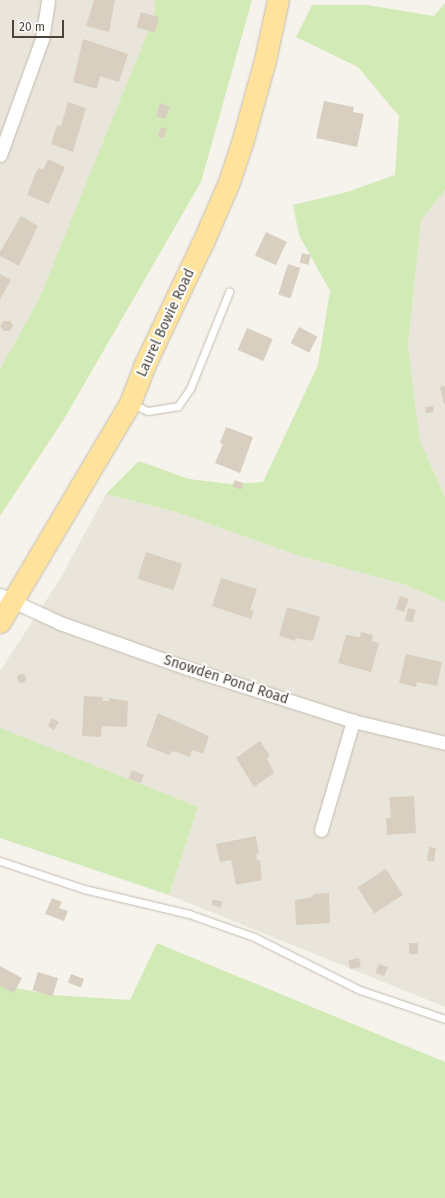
<!DOCTYPE html>
<html>
<head>
<meta charset="utf-8">
<style>
  body { margin:0 }
  #map { position:relative; width:445px; height:1198px; overflow:hidden; background:#f6f3ec; font-family:"Fira Sans",sans-serif }
  div>[style] { position:absolute }
  .residential>* { inset:0; background:#eae5da }
  .green>* { inset:0; background:#d2eab5 }
  .building>* { inset:0; background:#d8cfc1; transform-origin:0 0 }
  .round { border-radius:50% }
  .roads { filter:drop-shadow(0 0 1px #c2bbae) drop-shadow(0 0 1px #c2bbae) }
  .lane>* { height:7px; margin:-3.5px; padding:0 3.5px; transform-origin:3.5px; border-radius:3.5px; background:#fff }
  .street>* { height:13px; margin:-6.5px; padding:0 6.5px; transform-origin:6.5px; border-radius:6.5px; background:#fff }
  .primary>* { height:21px; margin:-10.5px; padding:0 10.5px; transform-origin:10.5px; border-radius:10.5px; background:#ffe39c }
  span { translate:-50% -50%; white-space:nowrap; text-align:center; line-height:1.15; -webkit-text-stroke:4px #fff; paint-order:stroke }
  .street-label { font-size:14px; color:#4b4439 }
  .scale { position:absolute; left:12px; top:20px; width:52px; height:18px; box-sizing:border-box; border:2px solid #4b4439; border-top:0; padding-left:5px; font-size:12px; line-height:14px; white-space:nowrap; color:#4b4439; -webkit-text-stroke:3px #fff; paint-order:stroke }
</style>
</head>
<body>
<div id="map">
  <div class="residential">
    <i style="clip-path:polygon(0 0,155px 0,154px 17px,44px 290px,0 369px)"></i>
    <i style="clip-path:polygon(445px 190px,445px 497px,420px 441px,408px 345px,421px 220px)"></i>
    <i style="clip-path:polygon(106px 494px,173px 511px,297px 555px,406px 585px,445px 602px,445px 1007px,169px 895px,198px 807px,0 730px,0 671px,60px 579px)"></i>
  </div>
  <div class="green">
    <i style="clip-path:polygon(155px 0,252px 0,201px 182px,64px 419px,0 516px,0 369px,39px 299px,154px 17px)"></i>
    <i style="clip-path:polygon(445px 3px,445px 190px,421px 220px,408px 345px,420px 441px,445px 497px,445px 602px,406px 585px,297px 555px,173px 511px,106px 494px,139px 461px,189px 479px,231px 484px,263px 482px,318px 365px,330px 291px,299px 235px,293px 205px,347px 192px,395px 175px,399px 116px,358px 67px,296px 37px,312px 5px,367px 5px,434px 16px)"></i>
    <i style="clip-path:polygon(0 728px,198px 807px,169px 895px,0 838px)"></i>
    <i style="clip-path:polygon(157px 943px,445px 1062px,445px 1198px,0 1198px,0 985px,52px 995px,130px 1000px)"></i>
  </div>
  <div class="building">
    <i style="clip-path:polygon(94px 0,115px 0,109px 32px,86px 26px)"></i>
    <i style="left:141px;top:12px;width:19px;height:16px;rotate:16deg"></i>
    <i style="clip-path:polygon(83px 39px,128px 54px,119px 82px,100px 76px,97px 89px,73px 82px)"></i>
    <i style="clip-path:polygon(324px 101px,354px 107px,353px 112px,364px 114px,357px 147px,316px 138px)"></i>
    <i style="clip-path:polygon(68px 102px,86px 108px,73px 152px,51px 144px,57px 125px,61px 126px)"></i>
    <i style="clip-path:polygon(160px 103px,170px 107px,165px 119px,156px 116px)"></i>
    <i style="left:161px;top:127px;width:6px;height:10px;rotate:18deg"></i>
    <i style="clip-path:polygon(48px 159px,65px 167px,49px 204px,27px 195px,36px 172px,39px 168px,43px 170px)"></i>
    <i style="clip-path:polygon(21px 216px,38px 226px,19px 266px,0 256px,0 252px)"></i>
    <i style="left:266px;top:232px;width:23px;height:26px;rotate:25deg"></i>
    <i style="left:302px;top:253px;width:9px;height:10px;rotate:13deg"></i>
    <i style="left:288px;top:264px;width:13px;height:32px;rotate:18deg"></i>
    <i style="clip-path:polygon(0 274px,11px 280px,0 300px)"></i>
    <i style="clip-path:polygon(4px 321px,10px 321px,13px 326px,10px 331px,4px 331px,0 326px)"></i>
    <i style="left:299px;top:327px;width:21px;height:18px;rotate:28deg"></i>
    <i style="left:247px;top:328px;width:28px;height:24px;rotate:23deg"></i>
    <i style="clip-path:polygon(445px 386px,445px 403px,444px 404px,440px 387px)"></i>
    <i style="left:433px;top:406px;width:6px;height:8px;rotate:81deg"></i>
    <i style="clip-path:polygon(226px 427px,253px 437px,240px 473px,215px 463px,223px 444px,220px 443px)"></i>
    <i style="left:235px;top:480px;width:9px;height:7px;rotate:21deg"></i>
    <i style="left:146px;top:552px;width:38px;height:28px;rotate:18deg"></i>
    <i style="clip-path:polygon(221px 578px,257px 589px,250px 610px,254px 611px,251px 619px,212px 606px)"></i>
    <i style="left:400px;top:596px;width:9px;height:14px;rotate:18deg"></i>
    <i style="clip-path:polygon(287px 607px,320px 617px,313px 641px,296px 638px,295px 641px,279px 636px)"></i>
    <i style="left:408px;top:608px;width:8px;height:13px;rotate:14deg"></i>
    <i style="clip-path:polygon(361px 632px,373px 635px,372px 641px,379px 643px,371px 672px,338px 663px,346px 635px,360px 637px)"></i>
    <i style="clip-path:polygon(406px 654px,442px 662px,437px 686px,417px 682px,416px 687px,399px 683px)"></i>
    <i class="round" style="left:16.5px;top:673.5px;width:9px;height:9px"></i>
    <i style="clip-path:polygon(84px 696px,103px 697px,103px 701px,109px 701px,109px 698px,128px 701px,127px 727px,102px 726px,101px 737px,82px 736px)"></i>
    <i style="clip-path:polygon(158px 713px,209px 736px,203px 754px,192px 750px,190px 757px,173px 751px,169px 755px,146px 746px)"></i>
    <i style="clip-path:polygon(52px 718px,59px 722px,54px 730px,48px 726px)"></i>
    <i style="clip-path:polygon(260px 741px,270px 756px,267px 758px,274px 773px,254px 787px,236px 758px)"></i>
    <i style="left:132px;top:770px;width:13px;height:9px;rotate:23deg"></i>
    <i style="clip-path:polygon(414px 796px,416px 833px,387px 835px,386px 818px,391px 818px,389px 797px)"></i>
    <i style="clip-path:polygon(256px 836px,259px 854px,256px 854px,257px 861px,260px 860px,262px 880px,236px 885px,231px 860px,220px 862px,216px 844px)"></i>
    <i style="left:429px;top:847px;width:7px;height:14px;rotate:8deg"></i>
    <i style="left:386px;top:869px;width:31px;height:34px;rotate:57deg"></i>
    <i style="clip-path:polygon(329px 893px,330px 923px,296px 925px,295px 900px,313px 897px,313px 894px)"></i>
    <i style="clip-path:polygon(52px 898px,62px 902px,59px 908px,68px 911px,64px 921px,45px 914px)"></i>
    <i style="left:213px;top:899px;width:10px;height:6px;rotate:17deg"></i>
    <i style="left:409px;top:943px;width:9px;height:11px"></i>
    <i style="left:359px;top:958px;width:9px;height:11px;rotate:77deg"></i>
    <i style="clip-path:polygon(379px 964px,388px 967px,384px 976px,375px 973px)"></i>
    <i style="clip-path:polygon(0 966px,22px 978px,14px 993px,0 986px)"></i>
    <i style="left:38px;top:972px;width:21px;height:19px;rotate:17deg"></i>
    <i style="left:71px;top:974px;width:14px;height:9px;rotate:21deg"></i>
  </div>
  <div class="roads">
    <div class="lane">
      <i style="left:132px;top:404px;width:17px;rotate:24deg"></i>
      <i style="left:148px;top:411px;width:30px;rotate:-9deg"></i>
      <i style="left:178px;top:406px;width:21px;rotate:-55deg"></i>
      <i style="left:190px;top:389px;width:105px;rotate:-68.1deg"></i>
      <i style="left:0;top:861px;width:89px;rotate:18.4deg"></i>
      <i style="left:84px;top:889px;width:108px;rotate:13.4deg"></i>
      <i style="left:189px;top:914px;width:69px;rotate:19.5deg"></i>
      <i style="left:254px;top:937px;width:119px;rotate:26.6deg"></i>
      <i style="left:360px;top:990px;width:90px;rotate:18.8deg"></i>
    </div>
    <div class="street">
      <i style="left:0;top:155px;width:123px;rotate:-70.1deg"></i>
      <i style="left:42px;top:39px;width:39px;rotate:-81deg"></i>
      <i style="left:0;top:595px;width:66px;rotate:25deg"></i>
      <i style="left:60px;top:623px;width:135px;rotate:19.5deg"></i>
      <i style="left:187px;top:668px;width:174px;rotate:17.7deg"></i>
      <i style="left:353px;top:721px;width:95px;rotate:13.4deg"></i>
      <i style="left:321px;top:830px;width:114px;rotate:-73.6deg"></i>
    </div>
    <div class="primary">
      <i style="left:0;top:622px;width:255px;rotate:-59.3deg"></i>
      <i style="left:130px;top:403px;width:40px;rotate:-69deg"></i>
      <i style="left:144px;top:366px;width:137px;rotate:-64.6deg"></i>
      <i style="left:203px;top:242px;width:65px;rotate:-66.6deg"></i>
      <i style="left:229px;top:182px;width:41px;rotate:-71.6deg"></i>
      <i style="left:242px;top:143px;width:86px;rotate:-74.5deg"></i>
      <i style="left:265px;top:60px;width:61px;rotate:-77.8deg"></i>
    </div>
  </div>
  <div class="street-label">
    <span style="left:166px;top:323px;rotate:-65deg">Laurel Bowie Road</span>
    <span style="left:226px;top:680px;rotate:18deg">Snowden Pond Road</span>
  </div>
  <div class="scale">20 m</div>
</div>
</body>
</html>
